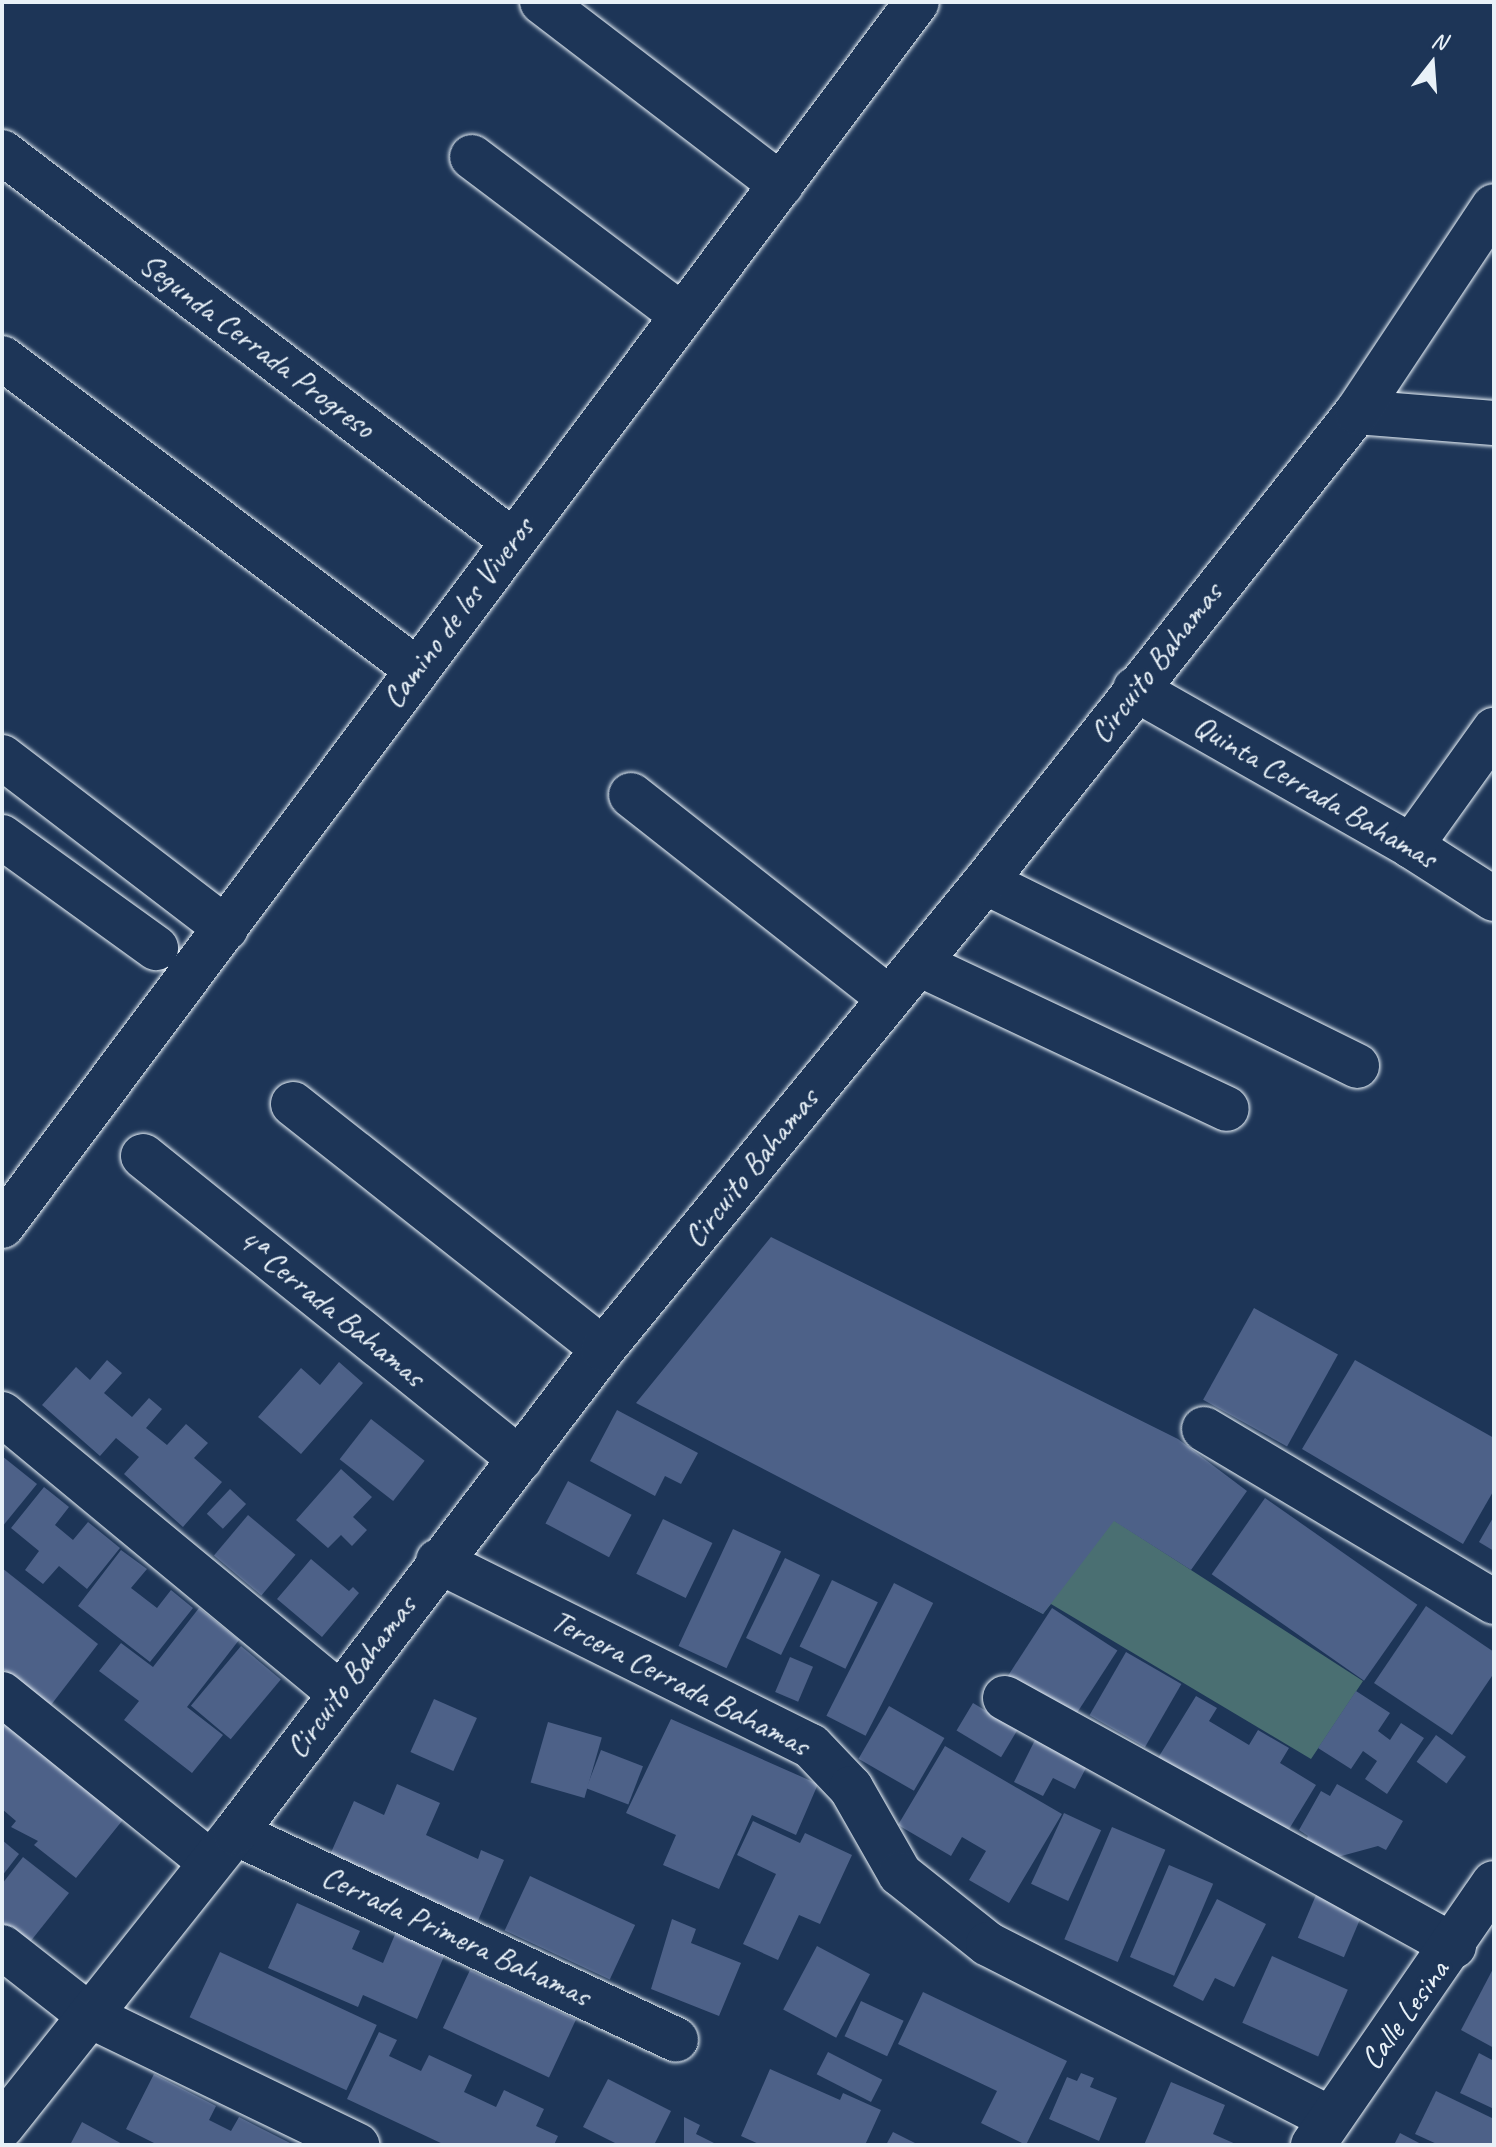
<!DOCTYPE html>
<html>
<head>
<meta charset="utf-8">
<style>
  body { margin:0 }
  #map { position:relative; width:1496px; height:2147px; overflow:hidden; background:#1d3557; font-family:Caveat,sans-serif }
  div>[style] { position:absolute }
  .green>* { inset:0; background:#4a6f72 }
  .building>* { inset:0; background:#4d6188; transform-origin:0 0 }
  .roads { filter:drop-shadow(0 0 2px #e8f1f8) drop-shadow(0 0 2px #e8f1f8) }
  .minor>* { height:44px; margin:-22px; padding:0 22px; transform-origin:22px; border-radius:22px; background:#1d3557 }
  span { translate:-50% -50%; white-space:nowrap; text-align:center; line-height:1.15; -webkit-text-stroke:8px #1d3557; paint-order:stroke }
  .street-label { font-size:32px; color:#e8f1f8 }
  .frame { position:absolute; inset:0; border:4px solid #e8f1f8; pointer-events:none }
  .north { position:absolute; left:1392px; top:24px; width:80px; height:80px; -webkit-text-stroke:6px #1d3557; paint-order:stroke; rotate:17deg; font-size:22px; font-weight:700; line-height:32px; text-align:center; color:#e8f1f8 }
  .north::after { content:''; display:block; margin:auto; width:28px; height:36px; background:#e8f1f8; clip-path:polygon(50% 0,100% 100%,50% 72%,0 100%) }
</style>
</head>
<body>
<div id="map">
  <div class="green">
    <i style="clip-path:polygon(973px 1412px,1115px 1521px,1363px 1681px,1311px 1759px,1051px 1604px,1043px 1614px,907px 1542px)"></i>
  </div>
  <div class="building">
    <i style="clip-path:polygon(771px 1237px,1178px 1439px,1247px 1491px,1191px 1570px,1114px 1521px,1043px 1614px,636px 1403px)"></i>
    <i style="left:1254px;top:1308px;width:96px;height:105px;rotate:29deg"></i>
    <i style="clip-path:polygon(107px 1360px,122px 1373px,104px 1393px,132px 1417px,149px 1398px,162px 1409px,146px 1428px,167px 1445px,186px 1424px,208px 1443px,194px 1458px,222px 1482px,183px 1527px,124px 1474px,139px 1457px,116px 1438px,100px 1456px,42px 1405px,76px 1367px,90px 1380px)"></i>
    <i style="clip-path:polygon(1355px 1360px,1494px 1438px,1494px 1490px,1463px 1544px,1302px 1449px)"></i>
    <i style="clip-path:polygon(339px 1362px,363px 1383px,301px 1454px,258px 1417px,301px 1368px,320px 1385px)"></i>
    <i style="clip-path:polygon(617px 1410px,698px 1453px,681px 1484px,665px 1476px,655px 1496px,590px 1461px)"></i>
    <i style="left:371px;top:1419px;width:68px;height:51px;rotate:38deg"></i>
    <i style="clip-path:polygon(2px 1456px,37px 1484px,2px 1527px)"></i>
    <i style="clip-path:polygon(341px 1469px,372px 1497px,353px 1517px,367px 1530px,352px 1546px,341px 1535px,328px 1548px,296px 1520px)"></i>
    <i style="left:568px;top:1481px;width:72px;height:48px;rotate:28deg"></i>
    <i style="clip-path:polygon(44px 1487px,69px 1507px,55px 1525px,73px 1540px,88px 1522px,120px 1548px,87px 1589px,59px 1566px,43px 1584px,25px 1570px,39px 1551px,11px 1528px)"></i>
    <i style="left:230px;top:1489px;width:22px;height:34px;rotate:43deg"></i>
    <i style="left:1265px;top:1498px;width:186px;height:93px;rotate:35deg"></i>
    <i style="left:248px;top:1515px;width:62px;height:53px;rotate:40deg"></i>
    <i style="clip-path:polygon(1494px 1516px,1494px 1551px,1479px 1542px)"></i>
    <i style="left:663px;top:1519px;width:55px;height:61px;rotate:26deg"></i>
    <i style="left:733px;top:1529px;width:53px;height:129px;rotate:25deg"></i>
    <i style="clip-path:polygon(121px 1550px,147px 1569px,131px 1588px,157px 1608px,171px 1590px,193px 1608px,150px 1662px,78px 1606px)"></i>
    <i style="left:785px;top:1558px;width:39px;height:89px;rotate:26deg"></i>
    <i style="clip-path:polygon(311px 1559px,349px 1591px,353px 1587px,359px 1593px,322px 1637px,277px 1599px)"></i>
    <i style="clip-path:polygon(2px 1568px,98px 1644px,51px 1705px,2px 1668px)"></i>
    <i style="left:832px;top:1580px;width:51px;height:74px;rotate:26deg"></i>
    <i style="left:894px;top:1583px;width:44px;height:149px;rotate:27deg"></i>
    <i style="clip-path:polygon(1426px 1606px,1494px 1652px,1494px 1673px,1452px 1735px,1374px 1683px)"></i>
    <i style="clip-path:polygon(199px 1608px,239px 1640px,187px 1707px,223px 1735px,192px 1773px,124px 1720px,139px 1701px,99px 1671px,121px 1643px,153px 1667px)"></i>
    <i style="left:1052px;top:1608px;width:78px;height:81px;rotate:33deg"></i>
    <i style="left:241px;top:1646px;width:52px;height:78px;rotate:40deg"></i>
    <i style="left:1126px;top:1652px;width:64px;height:73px;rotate:30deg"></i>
    <i style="left:790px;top:1657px;width:25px;height:38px;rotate:23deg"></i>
    <i style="clip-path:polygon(1356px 1691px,1390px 1713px,1378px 1731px,1390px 1740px,1401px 1723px,1424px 1738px,1387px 1794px,1365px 1779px,1377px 1761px,1363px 1751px,1351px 1769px,1318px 1748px)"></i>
    <i style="clip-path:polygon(1196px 1696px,1217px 1708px,1209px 1721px,1249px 1745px,1258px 1730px,1289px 1748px,1280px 1763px,1316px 1785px,1286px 1834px,1158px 1758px)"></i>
    <i style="left:434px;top:1699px;width:47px;height:58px;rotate:24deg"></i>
    <i style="left:973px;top:1703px;width:52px;height:32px;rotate:31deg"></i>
    <i style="left:889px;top:1706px;width:64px;height:61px;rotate:30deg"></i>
    <i style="clip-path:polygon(2px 1718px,126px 1816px,76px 1878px,34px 1845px,38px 1841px,11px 1827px,16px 1821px,2px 1809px)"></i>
    <i style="clip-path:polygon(671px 1719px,818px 1784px,796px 1835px,752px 1815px,719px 1889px,663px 1865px,676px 1835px,626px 1813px)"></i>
    <i style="left:548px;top:1722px;width:56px;height:63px;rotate:16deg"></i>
    <i style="left:1436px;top:1735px;width:37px;height:33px;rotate:36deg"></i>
    <i style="clip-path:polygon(1035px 1740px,1087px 1766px,1075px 1789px,1053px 1778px,1043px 1796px,1014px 1782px)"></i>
    <i style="clip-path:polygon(945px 1746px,1062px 1814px,1009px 1903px,969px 1880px,986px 1851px,962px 1837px,951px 1856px,898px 1825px)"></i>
    <i style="left:601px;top:1750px;width:45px;height:41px;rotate:21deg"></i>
    <i style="clip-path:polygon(397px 1784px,440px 1803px,426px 1835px,478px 1859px,481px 1850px,504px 1860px,477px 1923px,329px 1857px,354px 1801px,384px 1815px)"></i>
    <i style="clip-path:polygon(1337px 1784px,1403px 1821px,1386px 1850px,1378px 1846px,1334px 1858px,1305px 1841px,1308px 1836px,1299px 1830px,1321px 1791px,1330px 1796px)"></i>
    <i style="left:1064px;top:1813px;width:41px;height:78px;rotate:25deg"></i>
    <i style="clip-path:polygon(753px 1821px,800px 1843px,805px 1833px,852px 1855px,820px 1924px,799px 1915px,778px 1960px,743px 1944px,776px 1874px,737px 1855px)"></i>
    <i style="left:1112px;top:1827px;width:58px;height:122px;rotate:23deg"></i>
    <i style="clip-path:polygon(2px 1840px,19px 1854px,2px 1876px)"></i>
    <i style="clip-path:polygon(23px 1857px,69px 1893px,26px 1947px,2px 1929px,2px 1884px)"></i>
    <i style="left:1169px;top:1865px;width:48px;height:100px;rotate:23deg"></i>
    <i style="left:530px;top:1876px;width:116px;height:60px;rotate:25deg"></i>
    <i style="left:1319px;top:1888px;width:50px;height:54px;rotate:23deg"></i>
    <i style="clip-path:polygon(1217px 1899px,1266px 1924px,1234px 1987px,1215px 1978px,1203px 2001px,1173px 1986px)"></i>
    <i style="clip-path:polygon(297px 1903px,360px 1931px,352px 1949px,383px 1963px,396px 1932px,445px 1954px,417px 2019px,363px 1995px,358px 2007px,268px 1968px)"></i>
    <i style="clip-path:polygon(672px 1919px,696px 1929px,691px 1943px,741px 1963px,719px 2016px,651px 1989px)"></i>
    <i style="left:817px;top:1946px;width:60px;height:72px;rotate:28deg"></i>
    <i style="left:220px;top:1952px;width:173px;height:72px;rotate:25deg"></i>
    <i style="left:1272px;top:1956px;width:83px;height:73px;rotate:24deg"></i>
    <i style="clip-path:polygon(1494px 1967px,1494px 2048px,1461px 2030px)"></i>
    <i style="left:470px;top:1970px;width:117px;height:64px;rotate:25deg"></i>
    <i style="clip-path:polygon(923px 1992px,1067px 2061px,1026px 2145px,981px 2123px,997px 2091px,898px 2044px)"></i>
    <i style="left:861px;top:2001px;width:47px;height:39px;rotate:25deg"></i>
    <i style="clip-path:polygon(379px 2032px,397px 2040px,389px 2056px,421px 2071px,429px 2055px,472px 2075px,464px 2092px,496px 2107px,504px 2090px,544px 2109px,536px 2126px,558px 2136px,554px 2145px,445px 2145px,347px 2099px)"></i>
    <i style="left:828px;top:2052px;width:61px;height:25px;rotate:27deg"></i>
    <i style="clip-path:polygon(1479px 2053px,1494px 2061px,1494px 2109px,1460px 2093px)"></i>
    <i style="clip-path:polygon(770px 2069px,840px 2100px,843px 2093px,881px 2110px,865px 2145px,761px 2145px,741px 2136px)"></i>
    <i style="clip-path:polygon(1081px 2073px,1094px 2078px,1090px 2087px,1117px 2098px,1099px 2141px,1049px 2119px,1067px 2077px,1077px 2081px)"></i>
    <i style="clip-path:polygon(154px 2074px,216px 2106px,209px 2120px,231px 2131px,239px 2117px,294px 2145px,158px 2145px,126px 2129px)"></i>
    <i style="clip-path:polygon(608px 2079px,671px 2111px,654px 2145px,619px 2145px,583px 2127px)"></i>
    <i style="clip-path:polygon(1171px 2082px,1225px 2105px,1213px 2134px,1238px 2145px,1144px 2145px)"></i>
    <i style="clip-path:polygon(1436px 2091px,1494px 2119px,1494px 2145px,1439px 2145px,1415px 2134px)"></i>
    <i style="clip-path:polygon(684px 2117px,700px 2125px,696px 2134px,718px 2145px,684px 2145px)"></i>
    <i style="clip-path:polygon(82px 2122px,124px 2145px,70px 2145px)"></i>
    <i style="clip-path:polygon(893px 2132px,919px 2145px,886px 2145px)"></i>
    <i style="clip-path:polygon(1400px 2133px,1423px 2145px,1394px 2145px)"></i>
  </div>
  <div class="roads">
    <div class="minor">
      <i style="left:542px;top:2px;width:301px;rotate:37.4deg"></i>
      <i style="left:2px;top:152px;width:642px;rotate:37.28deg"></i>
      <i style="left:472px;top:157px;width:263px;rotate:37deg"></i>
      <i style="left:2px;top:358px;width:516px;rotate:36.89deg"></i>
      <i style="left:1357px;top:412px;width:137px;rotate:4.6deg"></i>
      <i style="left:1135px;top:689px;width:318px;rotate:29.6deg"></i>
      <i style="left:1411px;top:846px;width:98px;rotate:32.6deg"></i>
      <i style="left:2px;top:757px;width:282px;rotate:37.4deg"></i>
      <i style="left:631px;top:795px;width:328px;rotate:38.2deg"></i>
      <i style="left:2px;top:837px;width:190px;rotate:35.8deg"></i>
      <i style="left:1411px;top:846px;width:143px;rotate:-54.4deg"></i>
      <i style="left:985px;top:882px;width:415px;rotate:26.3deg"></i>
      <i style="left:919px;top:964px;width:340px;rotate:25.2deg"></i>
      <i style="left:293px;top:1104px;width:395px;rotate:38.3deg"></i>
      <i style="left:143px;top:1156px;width:484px;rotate:38.8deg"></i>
      <i style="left:2px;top:1226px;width:1528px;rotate:-53.22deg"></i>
      <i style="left:2px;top:1414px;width:436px;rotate:39.6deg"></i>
      <i style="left:1204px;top:1429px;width:338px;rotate:30.8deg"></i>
      <i style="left:438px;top:1561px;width:416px;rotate:26.4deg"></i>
      <i style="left:811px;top:1746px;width:58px;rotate:46.4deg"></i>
      <i style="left:851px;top:1788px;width:99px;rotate:60.3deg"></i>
      <i style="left:900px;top:1874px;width:112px;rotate:38.5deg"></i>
      <i style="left:988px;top:1944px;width:384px;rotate:27deg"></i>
      <i style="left:2px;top:1694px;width:267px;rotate:38.9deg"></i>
      <i style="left:1005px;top:1698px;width:513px;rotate:28.91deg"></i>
      <i style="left:235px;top:1833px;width:487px;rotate:25.1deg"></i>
      <i style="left:2px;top:1947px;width:112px;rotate:38.1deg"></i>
      <i style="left:90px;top:2016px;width:297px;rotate:25.8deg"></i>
      <i style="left:2px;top:2126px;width:374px;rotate:-51.5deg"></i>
      <i style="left:235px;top:1833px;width:608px;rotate:-52.75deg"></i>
      <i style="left:603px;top:1349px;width:603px;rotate:-50.72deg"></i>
      <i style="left:985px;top:882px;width:599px;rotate:-51.64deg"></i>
      <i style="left:1357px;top:412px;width:247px;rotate:-56.4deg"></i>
      <i style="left:1313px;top:2145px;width:318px;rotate:-55.4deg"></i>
    </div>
  </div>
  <div class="street-label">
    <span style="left:257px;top:346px;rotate:37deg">Segunda Cerrada Progreso</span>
    <span style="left:458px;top:613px;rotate:-53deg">Camino de los Viveros</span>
    <span style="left:1156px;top:663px;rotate:-52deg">Circuito Bahamas</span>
    <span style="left:1315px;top:792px;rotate:30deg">Quinta Cerrada Bahamas</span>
    <span style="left:751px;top:1168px;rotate:-51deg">Circuito Bahamas</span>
    <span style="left:331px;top:1308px;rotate:39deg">4ª Cerrada Bahamas</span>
    <span style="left:351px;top:1677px;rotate:-53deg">Circuito Bahamas</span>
    <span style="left:680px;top:1683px;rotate:27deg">Tercera Cerrada Bahamas</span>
    <span style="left:456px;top:1936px;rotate:25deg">Cerrada Primera Bahamas</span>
    <span style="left:1405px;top:2015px;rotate:-54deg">Calle Lesina</span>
  </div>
  <div class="frame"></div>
  <div class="north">N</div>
</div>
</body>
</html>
